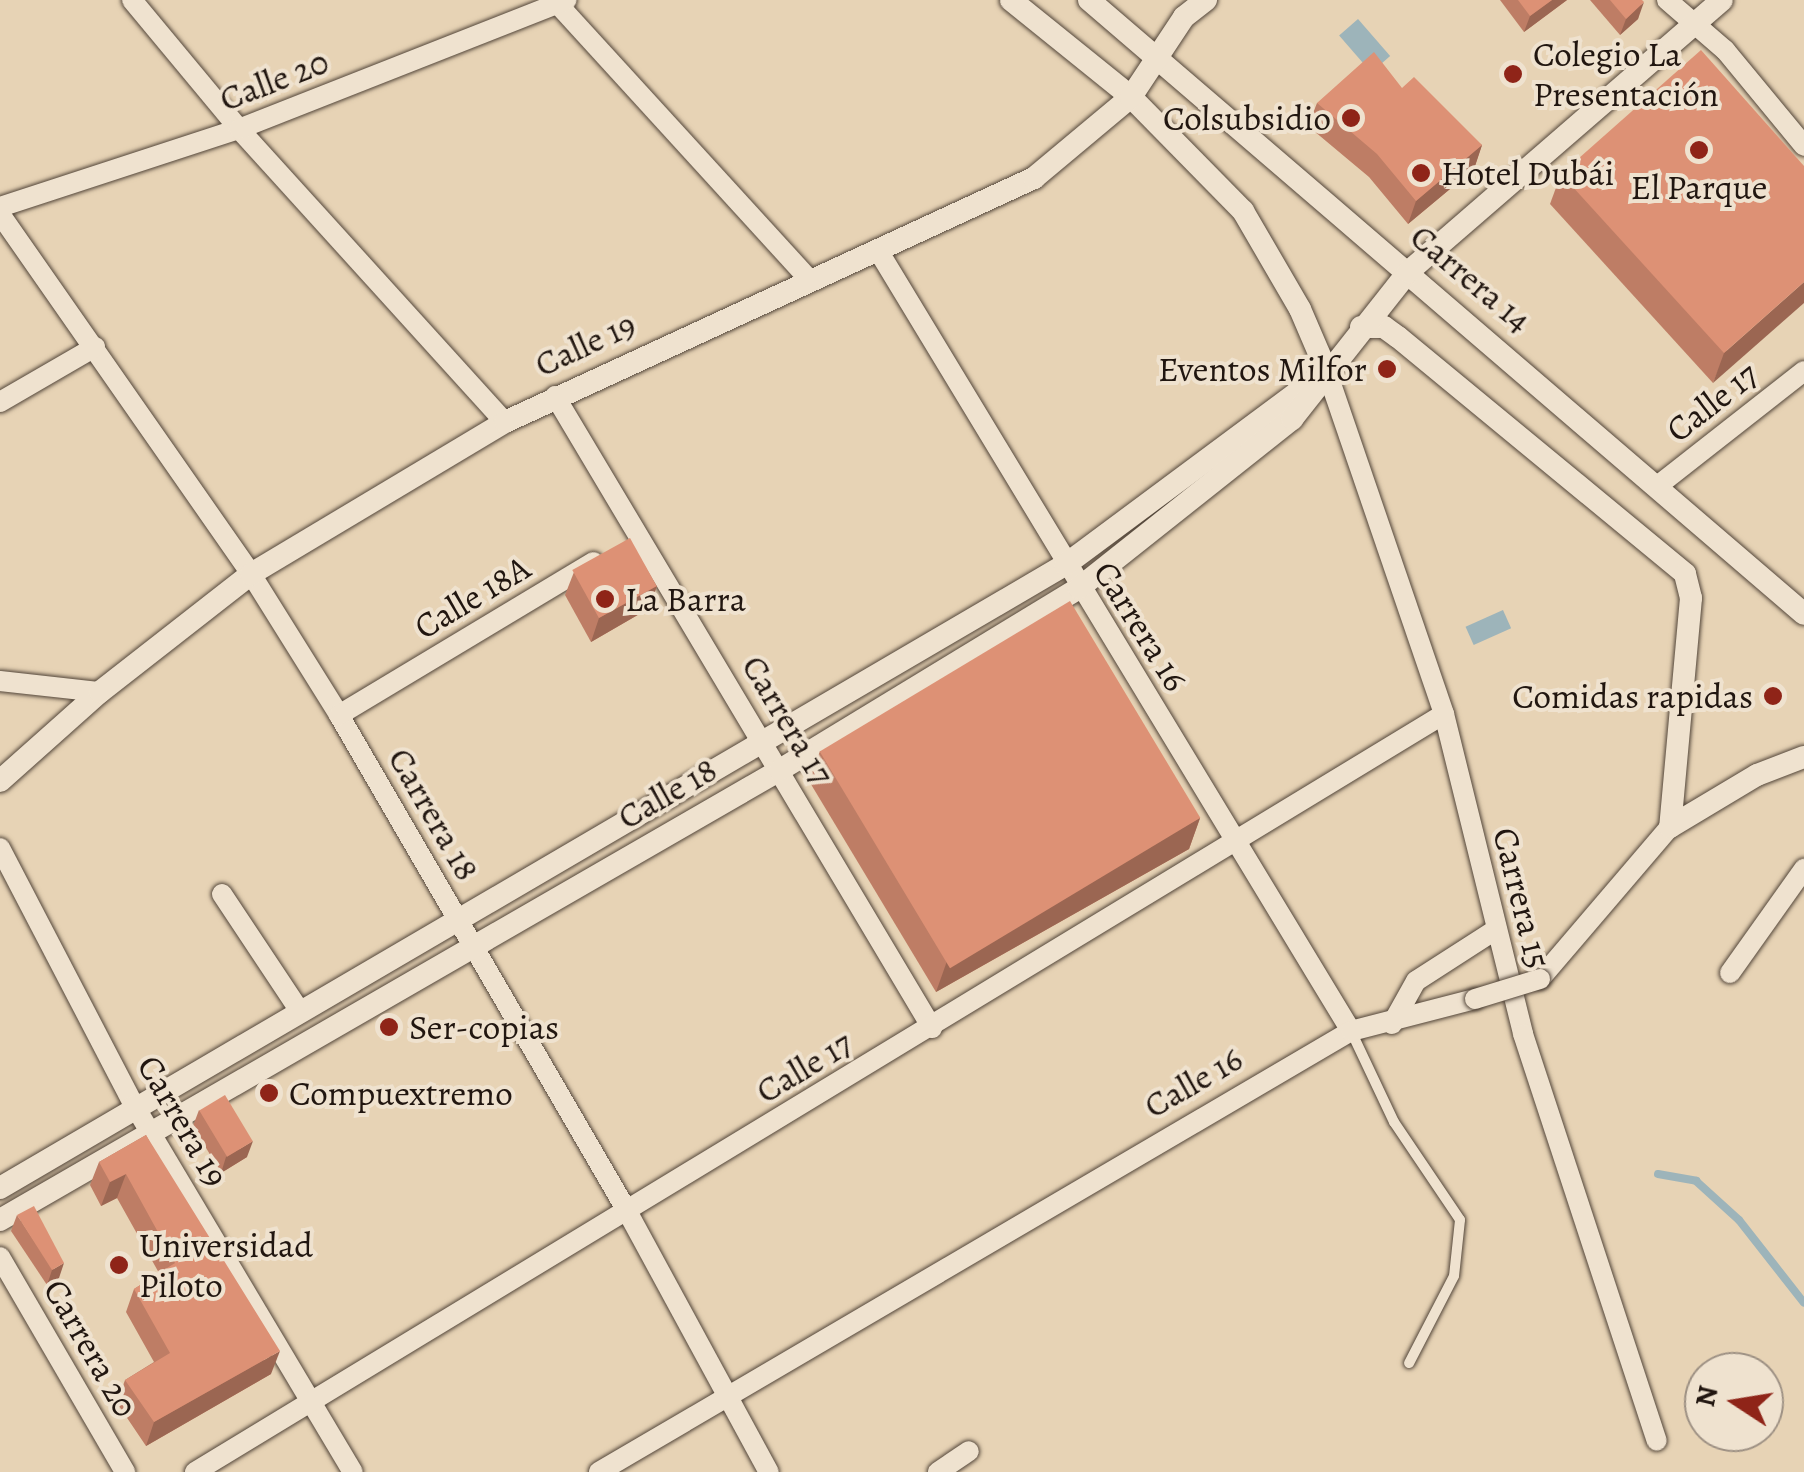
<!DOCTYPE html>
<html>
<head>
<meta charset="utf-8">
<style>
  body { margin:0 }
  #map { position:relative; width:1804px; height:1472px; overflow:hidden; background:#e7d3b5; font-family:Alegreya,serif }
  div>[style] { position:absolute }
  .water>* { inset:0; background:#9db4ba; transform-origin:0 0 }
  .stream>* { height:8px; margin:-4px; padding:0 4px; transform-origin:4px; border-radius:4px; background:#9db4ba }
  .roads { filter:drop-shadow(0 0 2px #524539) drop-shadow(0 0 2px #524539) }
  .service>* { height:10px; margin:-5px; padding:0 5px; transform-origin:5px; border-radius:5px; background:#efe2cf }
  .minor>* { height:20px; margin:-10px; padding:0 10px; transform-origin:10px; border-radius:10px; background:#efe2cf }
  .tertiary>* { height:22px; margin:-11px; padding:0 11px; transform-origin:11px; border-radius:11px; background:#efe2cf }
  .bridges { filter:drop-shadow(0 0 2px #524539) drop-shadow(0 0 2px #524539) }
  .minor-bridge>* { height:20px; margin:-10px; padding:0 10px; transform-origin:10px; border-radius:10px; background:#efe2cf }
  .wall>* { inset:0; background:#be7d65 }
  .shaded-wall>* { inset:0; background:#9b6652 }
  .building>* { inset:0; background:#dd9175; transform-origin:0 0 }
  .dots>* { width:28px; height:28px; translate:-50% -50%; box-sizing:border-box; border:5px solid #efe2cf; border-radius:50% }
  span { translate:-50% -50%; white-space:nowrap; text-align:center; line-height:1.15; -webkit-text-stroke:8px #efe2cf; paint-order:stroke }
  .poi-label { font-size:35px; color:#211610 }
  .left { translate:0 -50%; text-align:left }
  .right { translate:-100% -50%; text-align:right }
  .street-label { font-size:35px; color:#211610 }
  .north { position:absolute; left:1684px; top:1352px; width:100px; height:100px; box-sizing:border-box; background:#efe2cf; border:2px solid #9d9083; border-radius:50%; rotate:282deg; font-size:28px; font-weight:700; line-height:40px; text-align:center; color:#211610 }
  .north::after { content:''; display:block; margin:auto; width:35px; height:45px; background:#8f2418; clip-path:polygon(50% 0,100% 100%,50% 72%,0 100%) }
</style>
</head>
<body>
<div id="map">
  <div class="water">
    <i style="left:1358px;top:19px;width:49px;height:25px;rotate:49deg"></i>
    <i style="left:1503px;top:610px;width:20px;height:41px;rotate:66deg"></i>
  </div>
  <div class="stream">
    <i style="left:1658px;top:1174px;width:39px;rotate:10deg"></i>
    <i style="left:1696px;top:1181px;width:58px;rotate:42.2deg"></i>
    <i style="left:1739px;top:1220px;width:105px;rotate:51.9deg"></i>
  </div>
  <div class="roads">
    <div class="service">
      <i style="left:1351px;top:1031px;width:101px;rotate:64.7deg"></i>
      <i style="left:1394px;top:1122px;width:118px;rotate:56deg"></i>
      <i style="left:1460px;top:1220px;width:56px;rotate:96.1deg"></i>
      <i style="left:1454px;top:1276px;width:98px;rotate:117.3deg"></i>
    </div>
    <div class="minor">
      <i style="left:132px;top:0;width:168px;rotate:50.3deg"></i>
      <i style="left:239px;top:129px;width:396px;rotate:47.8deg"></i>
      <i style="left:554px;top:0;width:379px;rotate:47.6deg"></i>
      <i style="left:1667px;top:0;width:77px;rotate:40.8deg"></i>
      <i style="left:1725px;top:50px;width:124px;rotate:50.5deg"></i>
      <i style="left:0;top:207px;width:251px;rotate:-18.1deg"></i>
      <i style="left:239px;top:129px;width:352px;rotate:-21.5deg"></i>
      <i style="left:0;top:214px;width:439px;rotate:55.1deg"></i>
      <i style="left:251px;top:574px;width:166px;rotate:58deg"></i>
      <i style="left:339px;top:715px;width:574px;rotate:59.86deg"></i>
      <i style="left:627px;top:1211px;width:297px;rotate:61.5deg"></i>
      <i style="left:879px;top:252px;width:911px;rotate:58.79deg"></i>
      <i style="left:1327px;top:372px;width:361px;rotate:71.1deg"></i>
      <i style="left:1444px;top:714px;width:330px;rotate:76.1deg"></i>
      <i style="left:1523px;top:1034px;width:428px;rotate:71.8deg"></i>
      <i style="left:555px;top:396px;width:736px;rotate:59.18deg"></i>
      <i style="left:0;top:402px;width:110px;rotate:-30.1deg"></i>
      <i style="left:1660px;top:484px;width:183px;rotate:-38.1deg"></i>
      <i style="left:0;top:681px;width:101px;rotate:6.3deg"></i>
      <i style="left:339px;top:715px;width:297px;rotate:-31deg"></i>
      <i style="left:0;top:848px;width:290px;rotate:62.5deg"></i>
      <i style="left:134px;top:1105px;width:427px;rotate:59.2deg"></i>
      <i style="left:222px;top:894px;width:139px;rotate:56.4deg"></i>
      <i style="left:1730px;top:973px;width:128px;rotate:-54.6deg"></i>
      <i style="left:1540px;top:979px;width:200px;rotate:-49.5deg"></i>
      <i style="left:1392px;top:1024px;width:49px;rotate:-60.8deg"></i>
      <i style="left:1416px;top:981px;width:94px;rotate:-32.8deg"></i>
      <i style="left:0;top:1257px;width:249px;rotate:59.8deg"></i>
      <i style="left:195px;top:1472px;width:1461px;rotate:-31.25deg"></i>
      <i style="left:599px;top:1472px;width:872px;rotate:-30.39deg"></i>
      <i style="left:1351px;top:1031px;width:128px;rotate:-14.5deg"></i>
      <i style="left:938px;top:1472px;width:37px;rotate:-34deg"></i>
    </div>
    <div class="tertiary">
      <i style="left:1011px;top:0;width:154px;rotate:38.9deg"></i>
      <i style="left:1131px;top:97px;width:160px;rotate:45.5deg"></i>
      <i style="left:1243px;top:211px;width:113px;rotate:59.8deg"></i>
      <i style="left:1300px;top:309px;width:69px;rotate:66.8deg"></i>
      <i style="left:1089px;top:0;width:942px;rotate:40.65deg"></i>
      <i style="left:1361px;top:327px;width:23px"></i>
      <i style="left:1384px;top:327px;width:17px;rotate:36deg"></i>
      <i style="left:1398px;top:337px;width:372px;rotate:39.5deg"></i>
      <i style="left:1685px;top:574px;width:25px;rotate:76deg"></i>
      <i style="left:1691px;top:598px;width:230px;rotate:95.2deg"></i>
      <i style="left:0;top:781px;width:134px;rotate:-41.7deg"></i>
      <i style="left:100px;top:692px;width:192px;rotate:-38deg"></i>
      <i style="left:251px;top:574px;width:296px;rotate:-30.9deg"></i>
      <i style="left:505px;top:422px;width:583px;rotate:-24.76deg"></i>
      <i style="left:1034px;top:178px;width:126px;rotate:-39.9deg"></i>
      <i style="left:1131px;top:97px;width:96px;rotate:-56.5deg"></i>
      <i style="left:1184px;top:17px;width:28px;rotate:-38deg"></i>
      <i style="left:1670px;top:827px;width:101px;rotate:-30.9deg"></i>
      <i style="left:1757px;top:775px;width:50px;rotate:-21deg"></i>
      <i style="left:0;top:1188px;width:1234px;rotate:-30.33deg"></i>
      <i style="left:1065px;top:565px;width:307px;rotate:-36.6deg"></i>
      <i style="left:0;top:1220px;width:900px;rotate:-29.98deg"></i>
      <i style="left:780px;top:770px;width:350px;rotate:-31.3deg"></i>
      <i style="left:1079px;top:588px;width:272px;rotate:-38.4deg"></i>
      <i style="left:1292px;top:419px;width:187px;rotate:-51.7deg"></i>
      <i style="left:1408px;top:272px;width:415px;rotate:-40.9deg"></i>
    </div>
  </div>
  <div class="bridges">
    <div class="minor-bridge">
      <i style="left:1475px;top:999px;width:68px;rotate:-17.1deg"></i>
    </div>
  </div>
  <div class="wall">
    <i style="clip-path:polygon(1500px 0,1567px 0,1524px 32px)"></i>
    <i style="clip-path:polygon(1590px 0,1642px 0,1638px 19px,1620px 35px)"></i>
    <i style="clip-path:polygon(1402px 88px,1482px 145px,1474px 169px,1408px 224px,1369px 177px,1308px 126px,1317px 103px)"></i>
    <i style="clip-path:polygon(1804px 166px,1713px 383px,1550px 204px,1561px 174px)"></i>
    <i style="clip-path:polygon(574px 572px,657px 586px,648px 609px,591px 642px,565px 595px)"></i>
    <i style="clip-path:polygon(820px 751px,1200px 818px,1189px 849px,936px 992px,809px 781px)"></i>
    <i style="clip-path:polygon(199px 1110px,247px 1157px,221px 1173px,193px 1126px)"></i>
    <i style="clip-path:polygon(146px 1135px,271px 1374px,146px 1446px,117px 1403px,125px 1380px,154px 1362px,126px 1312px,134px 1289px,159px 1273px,117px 1198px,101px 1206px,90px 1185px,99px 1162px)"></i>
    <i style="clip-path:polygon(17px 1215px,59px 1278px,47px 1285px,11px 1231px)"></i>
  </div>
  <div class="shaded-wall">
    <i style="clip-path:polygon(1552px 0,1567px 0,1524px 32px,1530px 16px)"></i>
    <i style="clip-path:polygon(1644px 2px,1638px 19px,1620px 35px,1626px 19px)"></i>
    <i style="clip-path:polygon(1482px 145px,1474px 169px,1408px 224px,1416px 201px)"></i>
    <i style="clip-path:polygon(1804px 282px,1804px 303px,1713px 383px,1724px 353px)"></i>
    <i style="clip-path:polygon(657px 586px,648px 609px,591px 642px,599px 618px)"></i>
    <i style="clip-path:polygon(1200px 818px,1189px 849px,936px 992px,947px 961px)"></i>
    <i style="clip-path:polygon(253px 1141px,247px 1157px,221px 1173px,226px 1157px)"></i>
    <i style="clip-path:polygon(126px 1174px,117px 1198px,101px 1206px,110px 1182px)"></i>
    <i style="clip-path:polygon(64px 1263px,59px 1278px,47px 1285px,52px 1270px)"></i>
    <i style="clip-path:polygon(280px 1351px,271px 1374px,146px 1446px,154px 1422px)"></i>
  </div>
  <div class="building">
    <i style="clip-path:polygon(1518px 0,1552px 0,1530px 16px)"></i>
    <i style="clip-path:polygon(1610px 0,1642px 0,1644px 2px,1626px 19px)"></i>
    <i style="clip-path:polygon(1701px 50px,1804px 166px,1804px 282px,1724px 353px,1561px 174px)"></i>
    <i style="clip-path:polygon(1374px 52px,1402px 88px,1414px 77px,1482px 145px,1416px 201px,1377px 154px,1317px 103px)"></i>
    <i style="left:630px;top:538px;width:55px;height:66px;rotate:61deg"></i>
    <i style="left:1070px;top:601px;width:253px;height:292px;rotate:59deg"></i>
    <i style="left:225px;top:1095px;width:54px;height:30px;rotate:59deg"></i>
    <i style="clip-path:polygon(146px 1135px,280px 1351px,154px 1422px,125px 1380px,170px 1353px,134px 1289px,175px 1263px,126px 1174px,110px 1182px,99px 1162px)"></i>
    <i style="clip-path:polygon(34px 1206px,64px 1263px,52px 1270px,17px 1215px)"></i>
  </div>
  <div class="dots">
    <i style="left:1513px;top:74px;background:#8f2418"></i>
    <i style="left:1351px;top:118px;background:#8f2418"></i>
    <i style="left:1699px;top:150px;background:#8f2418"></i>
    <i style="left:1421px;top:173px;background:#8f2418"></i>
    <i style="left:1387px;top:369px;background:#8f2418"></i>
    <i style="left:605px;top:599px;background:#8f2418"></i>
    <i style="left:1773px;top:696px;background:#8f2418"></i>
    <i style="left:389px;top:1027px;background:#8f2418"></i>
    <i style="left:269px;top:1093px;background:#8f2418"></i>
    <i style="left:119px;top:1265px;background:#8f2418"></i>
  </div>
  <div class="poi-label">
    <span class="left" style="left:1533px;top:74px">Colegio La<br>Presentación</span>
    <span class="right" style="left:1331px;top:118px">Colsubsidio</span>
    <span class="left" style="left:1441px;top:173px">Hotel Dubái</span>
    <span style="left:1699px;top:187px">El Parque</span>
    <span class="right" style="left:1367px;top:369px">Eventos Milfor</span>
    <span class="left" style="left:625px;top:599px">La Barra</span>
    <span class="right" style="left:1753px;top:696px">Comidas rapidas</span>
    <span class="left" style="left:409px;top:1027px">Ser-copias</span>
    <span class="left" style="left:289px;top:1093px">Compuextremo</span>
    <span class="left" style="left:139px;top:1265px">Universidad<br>Piloto</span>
  </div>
  <div class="street-label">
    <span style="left:274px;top:80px;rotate:-21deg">Calle 20</span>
    <span style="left:1471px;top:278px;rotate:40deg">Carrera 14</span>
    <span style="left:585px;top:344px;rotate:-25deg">Calle 19</span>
    <span style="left:1712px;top:402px;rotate:-38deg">Calle 17</span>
    <span style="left:472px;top:597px;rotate:-31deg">Calle 18A</span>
    <span style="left:1141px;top:626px;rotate:58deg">Carrera 16</span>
    <span style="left:788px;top:720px;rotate:59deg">Carrera 17</span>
    <span style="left:667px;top:793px;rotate:-30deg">Calle 18</span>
    <span style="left:434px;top:814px;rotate:60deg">Carrera 18</span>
    <span style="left:1522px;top:898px;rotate:76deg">Carrera 15</span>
    <span style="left:804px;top:1067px;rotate:-31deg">Calle 17</span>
    <span style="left:1193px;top:1082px;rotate:-30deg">Calle 16</span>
    <span style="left:183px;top:1121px;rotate:60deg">Carrera 19</span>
    <span style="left:91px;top:1348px;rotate:60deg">Carrera 20</span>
  </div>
  <div class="north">N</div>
</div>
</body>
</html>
